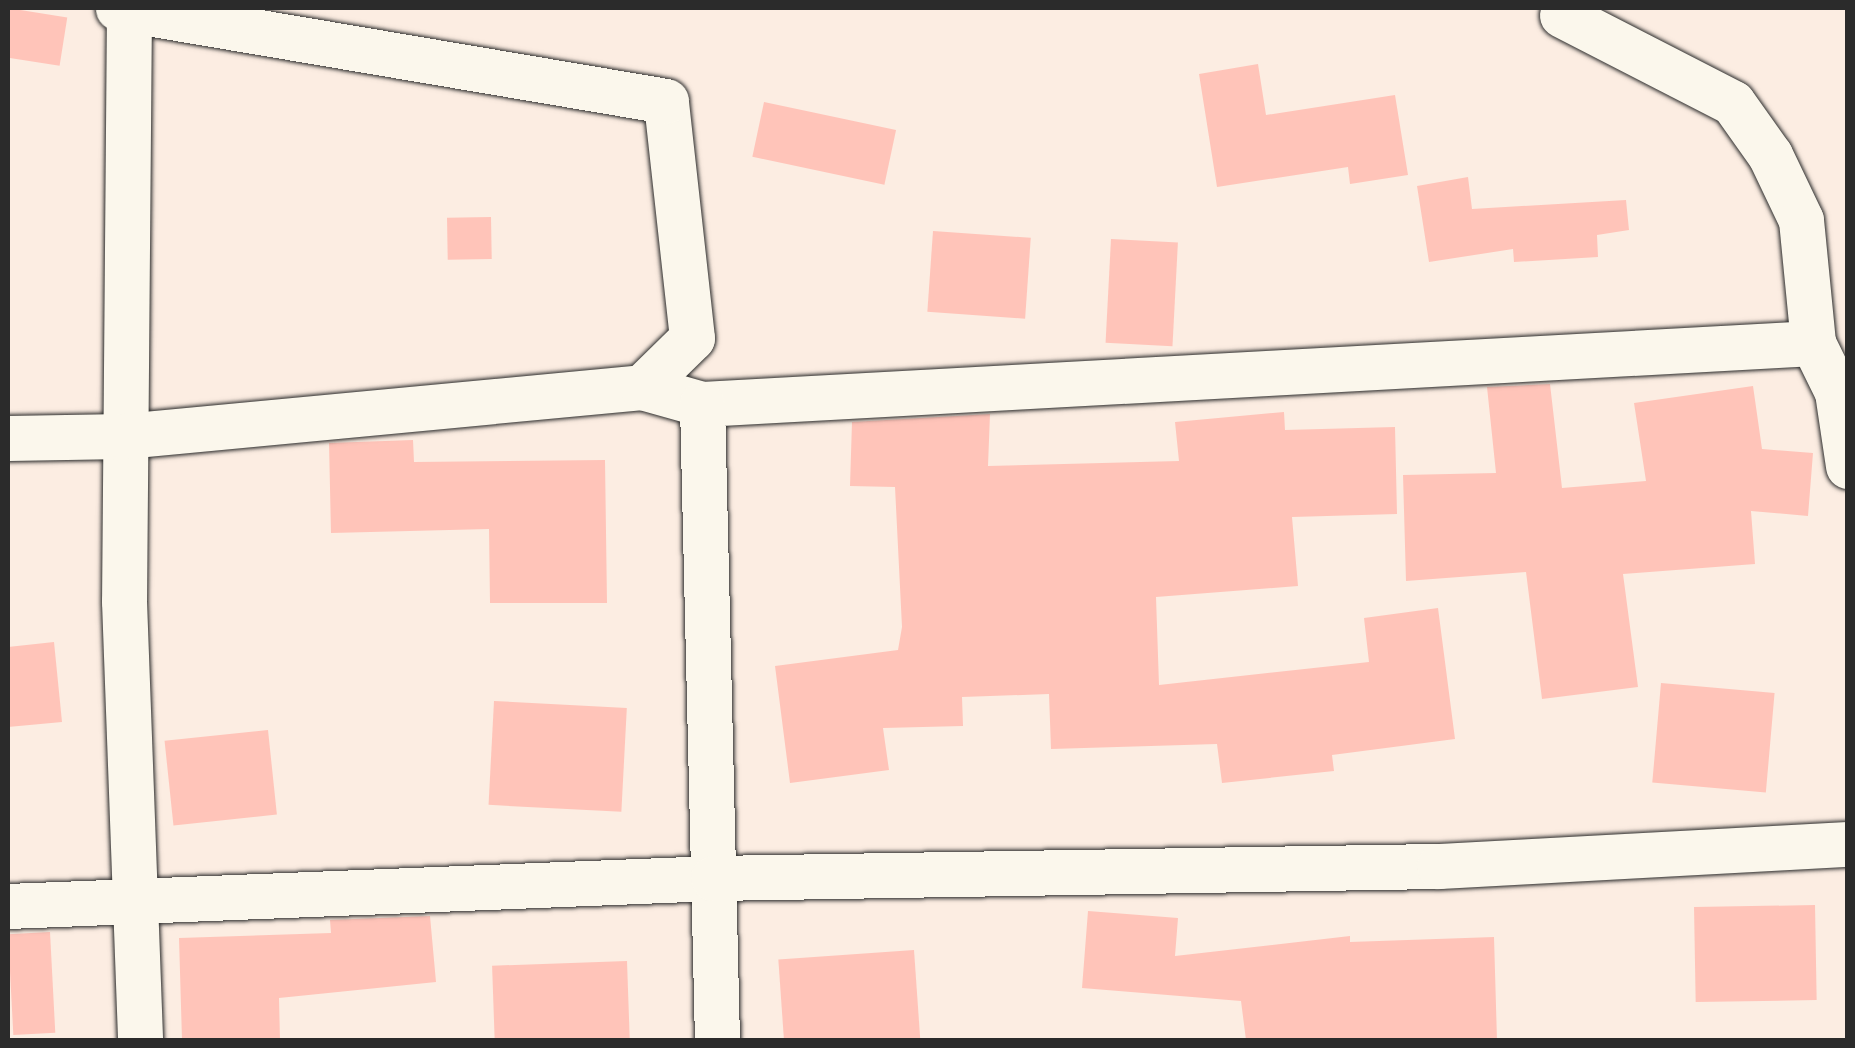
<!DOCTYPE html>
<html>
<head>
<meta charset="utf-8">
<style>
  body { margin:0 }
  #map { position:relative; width:1855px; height:1048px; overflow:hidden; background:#fcede2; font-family:"Patrick Hand",sans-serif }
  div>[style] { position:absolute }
  .building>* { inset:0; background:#ffc4b9; transform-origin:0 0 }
  .roads { filter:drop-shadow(0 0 2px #2b2b2b) drop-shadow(0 0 2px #2b2b2b) }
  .street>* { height:45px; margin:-22.5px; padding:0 22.5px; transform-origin:22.5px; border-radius:22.5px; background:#fbf7ec }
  span { translate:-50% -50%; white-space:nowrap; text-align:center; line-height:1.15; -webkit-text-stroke:9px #fbf7ec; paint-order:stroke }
  .frame { position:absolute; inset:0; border:10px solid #2b2b2b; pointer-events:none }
</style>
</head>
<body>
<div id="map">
  <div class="building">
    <i style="left:8px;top:8px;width:60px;height:49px;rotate:9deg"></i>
    <i style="clip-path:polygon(1258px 64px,1266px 115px,1395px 95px,1408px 175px,1350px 184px,1348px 167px,1217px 187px,1199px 74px)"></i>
    <i style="left:764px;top:102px;width:135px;height:56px;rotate:12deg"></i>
    <i style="clip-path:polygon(1468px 177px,1472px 209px,1626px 200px,1629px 230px,1597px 235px,1598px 257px,1514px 262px,1513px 249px,1429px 262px,1417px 186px)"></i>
    <i style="left:491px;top:217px;width:42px;height:44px;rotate:89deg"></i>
    <i style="left:933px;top:231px;width:98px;height:81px;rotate:4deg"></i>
    <i style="left:1111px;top:239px;width:67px;height:104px;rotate:3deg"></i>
    <i style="clip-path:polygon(1550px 384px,1562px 488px,1646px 481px,1634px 403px,1753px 386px,1762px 449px,1813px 453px,1808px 516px,1751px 511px,1755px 564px,1623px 574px,1638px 687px,1542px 699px,1526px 572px,1406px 581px,1403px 475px,1496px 473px,1487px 387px)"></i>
    <i style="clip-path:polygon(1284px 412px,1285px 430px,1395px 427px,1397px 514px,1292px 517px,1298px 586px,1156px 597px,1159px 685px,1369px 662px,1364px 618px,1438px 608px,1455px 739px,1332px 755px,1334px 771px,1222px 783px,1217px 744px,1051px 749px,1049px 694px,962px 697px,963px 726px,883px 728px,889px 770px,790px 783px,775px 666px,898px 650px,902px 627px,895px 487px,850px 486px,852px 422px,990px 414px,988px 466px,1179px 461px,1175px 422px)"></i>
    <i style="clip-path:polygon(413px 440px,414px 462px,605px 460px,607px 603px,490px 603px,489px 529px,331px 533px,329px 443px)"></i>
    <i style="clip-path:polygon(54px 642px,62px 722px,8px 727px,8px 647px)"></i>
    <i style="left:1661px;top:683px;width:114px;height:100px;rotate:5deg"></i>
    <i style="left:494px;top:701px;width:133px;height:104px;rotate:3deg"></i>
    <i style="left:268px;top:730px;width:85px;height:104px;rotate:84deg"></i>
    <i style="left:1815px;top:905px;width:95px;height:121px;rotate:89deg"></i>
    <i style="clip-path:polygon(1088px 911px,1178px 918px,1175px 956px,1350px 936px,1350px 942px,1494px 937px,1497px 1040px,1246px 1040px,1241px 1001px,1082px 988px)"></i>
    <i style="clip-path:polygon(430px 916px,436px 982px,279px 998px,280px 1040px,182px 1040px,179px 938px,331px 933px,330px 920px)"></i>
    <i style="left:50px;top:932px;width:101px;height:42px;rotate:87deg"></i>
    <i style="left:914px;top:950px;width:90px;height:136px;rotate:86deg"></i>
    <i style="left:627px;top:961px;width:79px;height:135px;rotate:88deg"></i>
  </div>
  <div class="roads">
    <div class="street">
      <i style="left:129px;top:9px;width:592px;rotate:90.48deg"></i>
      <i style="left:124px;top:601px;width:439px;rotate:87.9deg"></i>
      <i style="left:1562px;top:15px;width:192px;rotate:27.2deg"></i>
      <i style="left:1733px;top:103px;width:64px;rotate:54.6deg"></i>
      <i style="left:1770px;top:155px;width:72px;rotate:64.5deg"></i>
      <i style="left:1801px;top:220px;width:124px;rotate:84.4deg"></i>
      <i style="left:1813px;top:343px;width:55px;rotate:63.9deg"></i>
      <i style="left:1837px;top:392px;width:75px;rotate:81.5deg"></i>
      <i style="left:642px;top:387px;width:62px;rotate:15.8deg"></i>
      <i style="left:702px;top:404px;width:1113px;rotate:-3.14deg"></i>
      <i style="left:702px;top:404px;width:636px;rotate:88.65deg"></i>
      <i style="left:8px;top:438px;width:116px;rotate:-1deg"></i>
      <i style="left:124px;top:436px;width:520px;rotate:-5.4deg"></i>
      <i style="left:642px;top:387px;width:70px;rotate:-44.4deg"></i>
      <i style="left:692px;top:338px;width:238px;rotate:-96.3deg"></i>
      <i style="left:666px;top:101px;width:556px;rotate:-170.37deg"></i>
      <i style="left:8px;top:906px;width:706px;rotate:-2.27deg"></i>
      <i style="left:713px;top:878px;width:726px;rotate:-0.95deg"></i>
      <i style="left:1439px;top:866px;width:410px;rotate:-3.1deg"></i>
    </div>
  </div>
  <div class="frame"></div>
</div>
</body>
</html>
